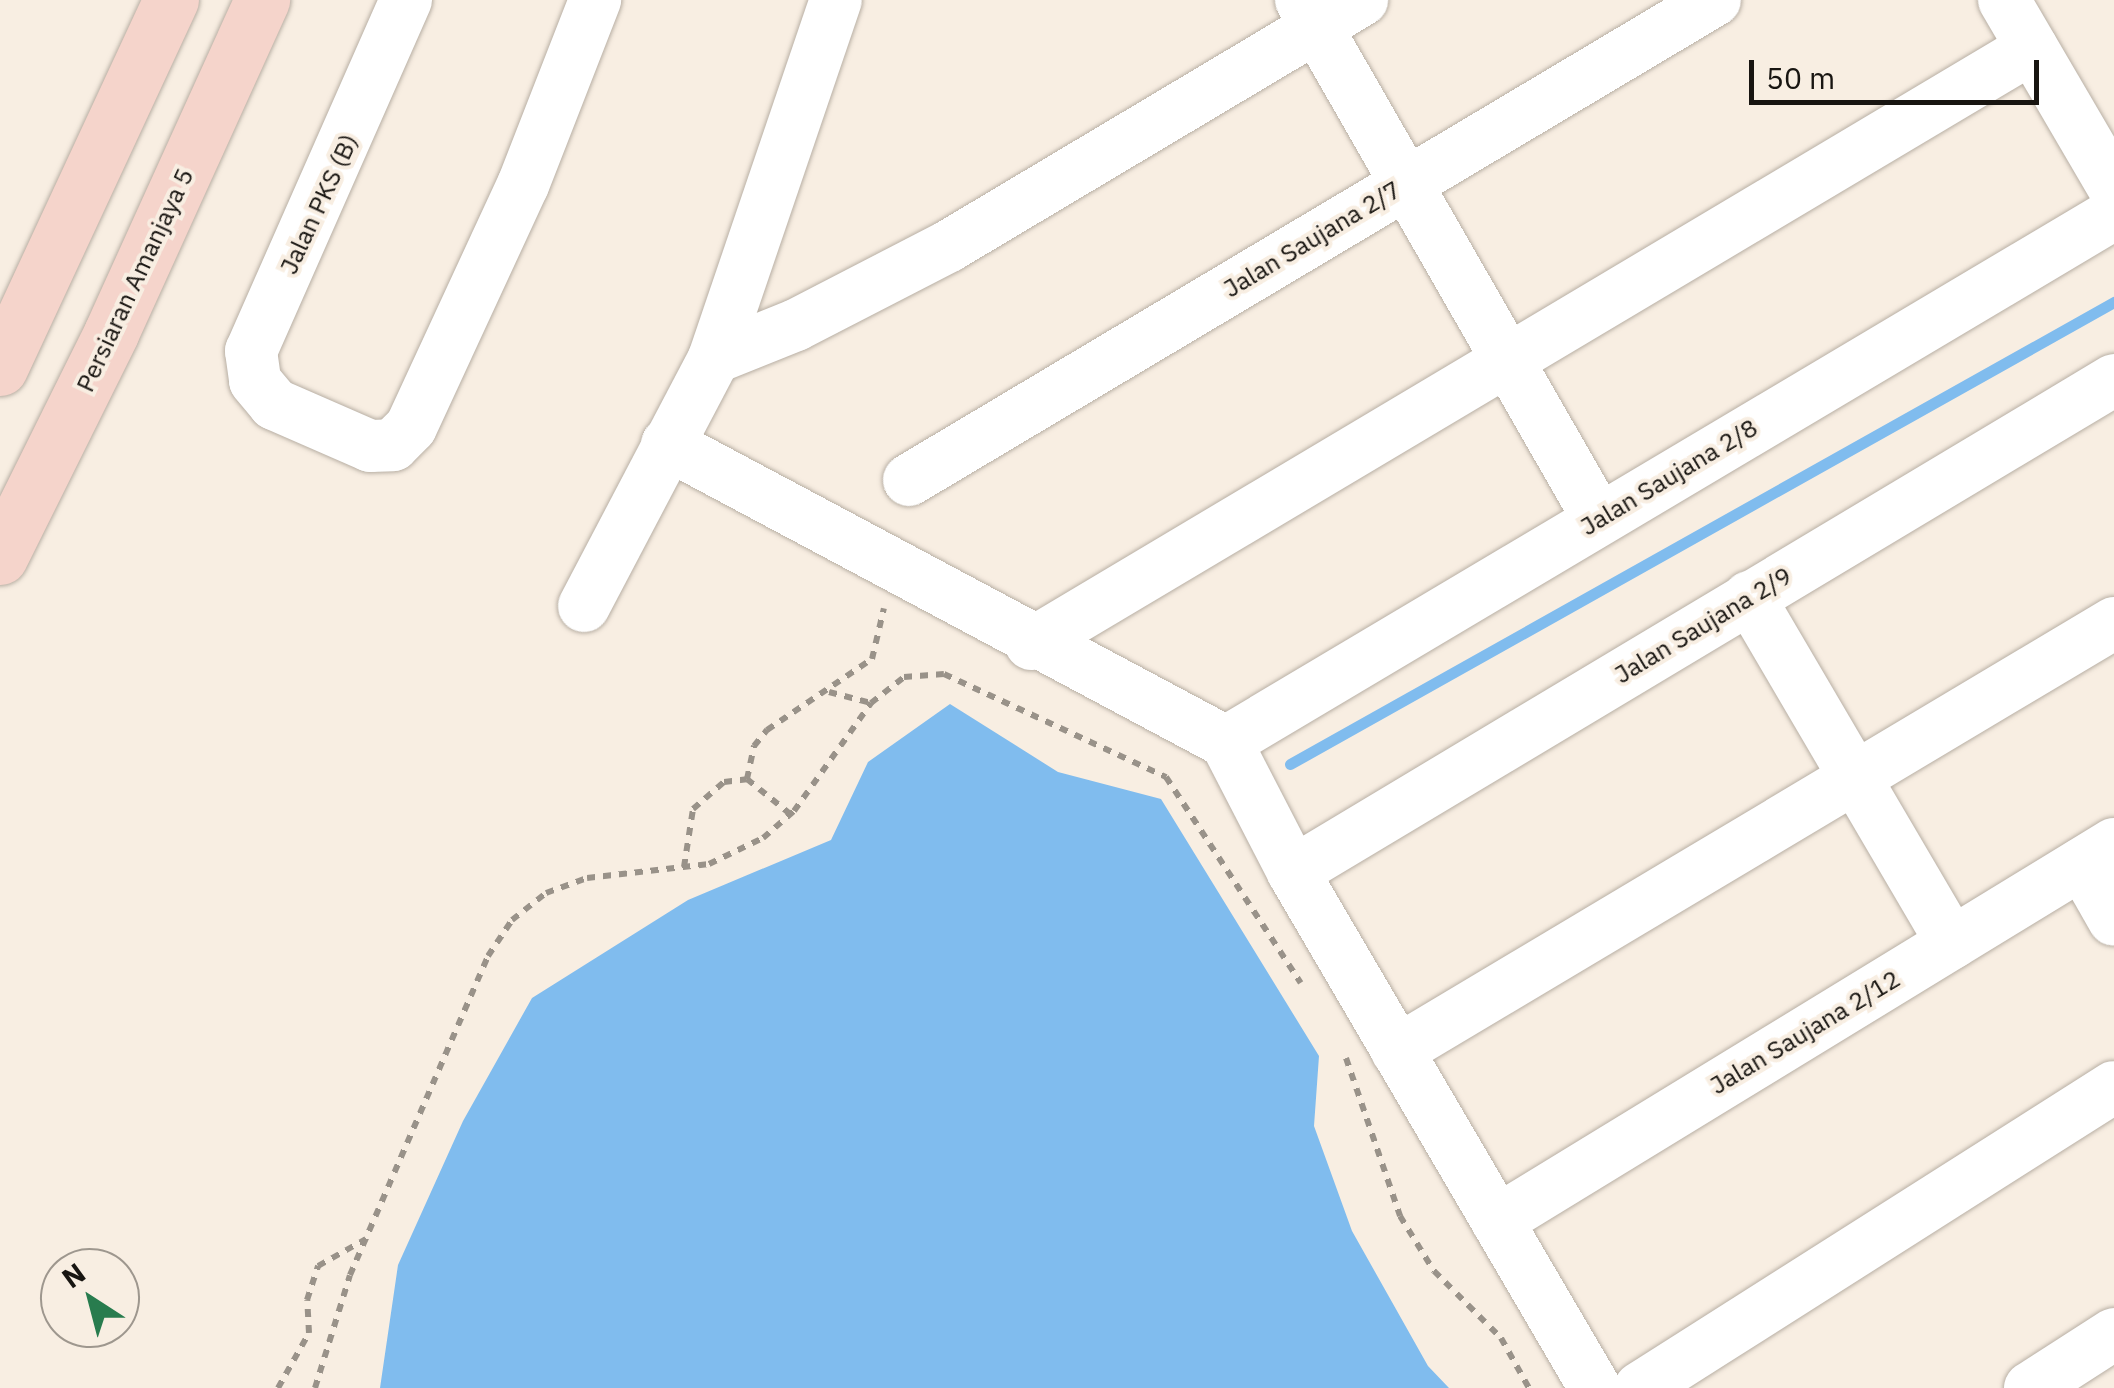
<!DOCTYPE html>
<html>
<head>
<meta charset="utf-8">
<style>
  body { margin:0 }
  #map { position:relative; width:2114px; height:1388px; overflow:hidden; background:#f8eee2; font-family:"IBM Plex Sans",sans-serif }
  div>[style] { position:absolute }
  .water>* { inset:0; background:#80bcee }
  .stream>* { height:11px; margin:-5.5px; padding:0 5.5px; transform-origin:5.5px; border-radius:5.5px; background:#80bcee }
  .path>* { height:6px; margin-top:-3px; transform-origin:0; background:repeating-linear-gradient(90deg,#999289 0 8px,transparent 0 16px) }
  .roads { filter:drop-shadow(0 0 2px #b8afa4) drop-shadow(0 0 2px #b8afa4) }
  .minor>* { height:52px; margin:-26px; padding:0 26px; transform-origin:26px; border-radius:26px; background:#fff }
  .major>* { height:55px; margin:-27.5px; padding:0 27.5px; transform-origin:27.5px; border-radius:27.5px; background:#f5d4cb }
  span { translate:-50% -50%; white-space:nowrap; text-align:center; line-height:1.15; -webkit-text-stroke:8px #f8eee2; paint-order:stroke }
  .street-label { font-size:25px; color:#181511 }
  .north { position:absolute; left:40px; top:1248px; width:100px; height:100px; box-sizing:border-box; background:#f8eee2; border:2px solid #9e978e; border-radius:50%; rotate:324deg; font-size:28px; font-weight:700; line-height:40px; text-align:center; color:#181511 }
  .north::after { content:''; display:block; margin:auto; width:35px; height:45px; background:#287c4e; clip-path:polygon(50% 0,100% 100%,50% 72%,0 100%) }
  .scale { position:absolute; left:1749px; top:60px; width:290px; height:45px; box-sizing:border-box; border:5px solid #181511; border-top:0; padding-left:12px; font-size:30px; line-height:35px; white-space:nowrap; color:#181511; -webkit-text-stroke:8px #f8eee2; paint-order:stroke }
</style>
</head>
<body>
<div id="map">
  <div class="water">
    <i style="clip-path:polygon(950px 704px,1058px 772px,1161px 799px,1319px 1056px,1314px 1126px,1352px 1231px,1428px 1366px,1449px 1388px,380px 1388px,398px 1265px,463px 1121px,532px 998px,688px 900px,831px 840px,868px 762px)"></i>
  </div>
  <div class="stream">
    <i style="left:1290px;top:764px;width:945px;rotate:-29.28deg"></i>
  </div>
  <div class="path">
    <i style="left:829px;top:692px;width:43px;rotate:14.7deg"></i>
    <i style="left:747px;top:779px;width:34px;rotate:-78deg"></i>
    <i style="left:754px;top:746px;width:21px;rotate:-51deg"></i>
    <i style="left:767px;top:730px;width:127px;rotate:-34.1deg"></i>
    <i style="left:872px;top:659px;width:52px;rotate:-76.8deg"></i>
    <i style="left:684px;top:867px;width:59px;rotate:-81.2deg"></i>
    <i style="left:693px;top:809px;width:41px;rotate:-41.1deg"></i>
    <i style="left:724px;top:782px;width:23px;rotate:-7deg"></i>
    <i style="left:747px;top:779px;width:55px;rotate:39.1deg"></i>
    <i style="left:1346px;top:1058px;width:167px;rotate:71.1deg"></i>
    <i style="left:1400px;top:1216px;width:65px;rotate:58.3deg"></i>
    <i style="left:1434px;top:1271px;width:95px;rotate:45deg"></i>
    <i style="left:1501px;top:1338px;width:57px;rotate:60.8deg"></i>
    <i style="left:278px;top:1388px;width:63px;rotate:-60.6deg"></i>
    <i style="left:309px;top:1333px;width:33px;rotate:-93deg"></i>
    <i style="left:307px;top:1300px;width:36px;rotate:-72deg"></i>
    <i style="left:318px;top:1266px;width:55px;rotate:-29.4deg"></i>
    <i style="left:315px;top:1388px;width:118px;rotate:-72.8deg"></i>
    <i style="left:350px;top:1275px;width:348px;rotate:-66.6deg"></i>
    <i style="left:488px;top:956px;width:43px;rotate:-56.3deg"></i>
    <i style="left:512px;top:920px;width:43px;rotate:-38.5deg"></i>
    <i style="left:546px;top:893px;width:44px;rotate:-20.1deg"></i>
    <i style="left:587px;top:878px;width:123px;rotate:-6.5deg"></i>
    <i style="left:709px;top:864px;width:60px;rotate:-25.7deg"></i>
    <i style="left:763px;top:838px;width:41px;rotate:-41.1deg"></i>
    <i style="left:794px;top:811px;width:133px;rotate:-54.5deg"></i>
    <i style="left:871px;top:703px;width:42px;rotate:-38.2deg"></i>
    <i style="left:904px;top:677px;width:40px;rotate:-4.3deg"></i>
    <i style="left:944px;top:674px;width:245px;rotate:24.9deg"></i>
    <i style="left:1166px;top:777px;width:246px;rotate:56.8deg"></i>
  </div>
  <div class="roads">
    <div class="minor">
      <i style="left:406px;top:0;width:384px;rotate:113.8deg"></i>
      <i style="left:251px;top:351px;width:30px;rotate:82deg"></i>
      <i style="left:255px;top:381px;width:30px;rotate:50deg"></i>
      <i style="left:274px;top:404px;width:105px;rotate:23.6deg"></i>
      <i style="left:370px;top:446px;width:23px;rotate:-2deg"></i>
      <i style="left:393px;top:445px;width:25px;rotate:-45deg"></i>
      <i style="left:411px;top:427px;width:267px;rotate:-65.2deg"></i>
      <i style="left:523px;top:185px;width:199px;rotate:-68.7deg"></i>
      <i style="left:1301px;top:0;width:597px;rotate:60.17deg"></i>
      <i style="left:2004px;top:0;width:218px;rotate:59.7deg"></i>
      <i style="left:714px;top:358px;width:88px;rotate:-21.9deg"></i>
      <i style="left:796px;top:325px;width:172px;rotate:-27.3deg"></i>
      <i style="left:949px;top:246px;width:481px;rotate:-30.8deg"></i>
      <i style="left:667px;top:444px;width:633px;rotate:28.06deg"></i>
      <i style="left:1226px;top:742px;width:146px;rotate:62.7deg"></i>
      <i style="left:1293px;top:872px;width:598px;rotate:59.66deg"></i>
      <i style="left:909px;top:480px;width:938px;rotate:-30.78deg"></i>
      <i style="left:1749px;top:597px;width:401px;rotate:59.6deg"></i>
      <i style="left:584px;top:606px;width:280px;rotate:-62.3deg"></i>
      <i style="left:714px;top:358px;width:378px;rotate:-71.2deg"></i>
      <i style="left:1031px;top:644px;width:1165px;rotate:-30.77deg"></i>
      <i style="left:1226px;top:742px;width:1033px;rotate:-30.74deg"></i>
      <i style="left:2082px;top:864px;width:64px;rotate:60.3deg"></i>
      <i style="left:1293px;top:872px;width:957px;rotate:-30.93deg"></i>
      <i style="left:1397px;top:1051px;width:835px;rotate:-30.83deg"></i>
      <i style="left:1497px;top:1221px;width:723px;rotate:-31.43deg"></i>
      <i style="left:1640px;top:1388px;width:561px;rotate:-32.42deg"></i>
      <i style="left:2030px;top:1388px;width:100px;rotate:-32.7deg"></i>
    </div>
    <div class="major">
      <i style="left:0;top:368px;width:406px;rotate:-65.1deg"></i>
      <i style="left:0;top:557px;width:250px;rotate:-63.6deg"></i>
      <i style="left:111px;top:333px;width:366px;rotate:-65.6deg"></i>
    </div>
  </div>
  <div class="street-label">
    <span style="left:319px;top:204px;rotate:-65deg">Jalan PKS (B)</span>
    <span style="left:1312px;top:239px;rotate:-31deg">Jalan Saujana 2/7</span>
    <span style="left:135px;top:280px;rotate:-65deg">Persiaran Amanjaya 5</span>
    <span style="left:1669px;top:477px;rotate:-31deg">Jalan Saujana 2/8</span>
    <span style="left:1703px;top:625px;rotate:-31deg">Jalan Saujana 2/9</span>
    <span style="left:1805px;top:1032px;rotate:-31deg">Jalan Saujana 2/12</span>
  </div>
  <div class="north">N</div>
  <div class="scale">50 m</div>
</div>
</body>
</html>
